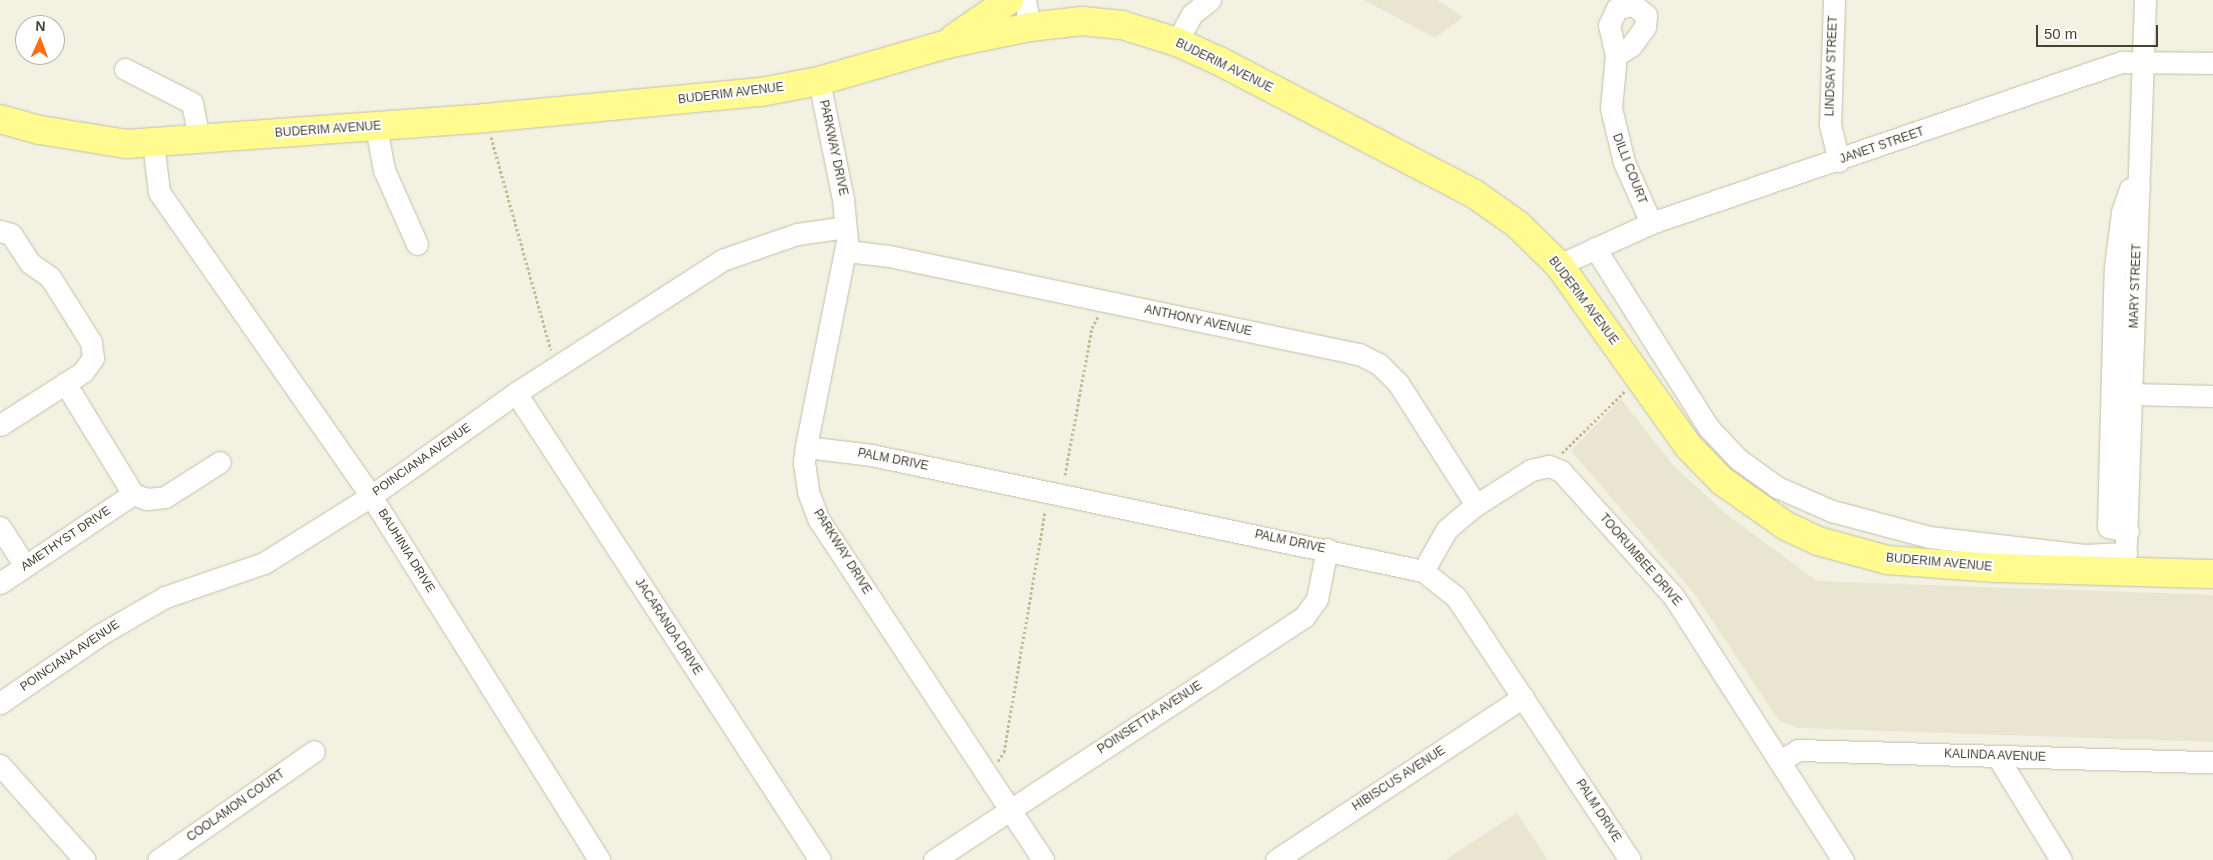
<!DOCTYPE html>
<html>
<head>
<meta charset="utf-8">
<style>
  body { margin:0 }
  #map { position:relative; width:2213px; height:860px; overflow:hidden; background:#f3f2e2; font-family:Arial,sans-serif }
  div>[style] { position:absolute }
  .residential>* { inset:0; background:#e8e6d0 }
  .path>* { height:3px; margin-top:-1.5px; transform-origin:0; background:repeating-linear-gradient(90deg,#c2bd94 0 2.5px,transparent 0 5px) }
  .roads { filter:drop-shadow(0 0 1px #c2bfa7) drop-shadow(0 0 1px #c2bfa7) }
  .minor>* { height:21px; margin:-10.5px; padding:0 10.5px; transform-origin:10.5px; border-radius:10.5px; background:#fff }
  .major>* { height:28px; margin:-14px; padding:0 14px; transform-origin:14px; border-radius:14px; background:#fffb8f }
  span { translate:-50% -50%; white-space:nowrap; text-align:center; line-height:1.15; -webkit-text-stroke:4px #fff; paint-order:stroke }
  .street-label { font-size:12px; color:#454232 }
  .north { position:absolute; left:15px; top:15px; width:50px; height:50px; box-sizing:border-box; background:#fff; border:1px solid #b5b3ad; border-radius:50%; rotate:2deg; font-size:14px; font-weight:700; line-height:20px; text-align:center; color:#454232 }
  .north::after { content:''; display:block; margin:auto; width:18px; height:22px; background:#ff6d0d; clip-path:polygon(50% 0,100% 100%,50% 72%,0 100%) }
  .scale { position:absolute; left:2036px; top:25px; width:122px; height:22px; box-sizing:border-box; border:2px solid #454232; border-top:0; padding-left:6px; font-size:15px; line-height:18px; white-space:nowrap; color:#454232; -webkit-text-stroke:4px #fff; paint-order:stroke }
</style>
</head>
<body>
<div id="map">
  <div class="residential">
    <i style="clip-path:polygon(1364px 0,1437px 0,1463px 17px,1435px 38px)"></i>
    <i style="clip-path:polygon(1621px 399px,1673px 465px,1726px 514px,1817px 581px,2213px 595px,2213px 742px,1798px 728px,1779px 721px,1693px 592px,1571px 451px)"></i>
    <i style="clip-path:polygon(1517px 813px,1548px 860px,1445px 860px)"></i>
  </div>
  <div class="path">
    <i style="left:491px;top:137px;width:221px;rotate:74.3deg"></i>
    <i style="left:1562px;top:453px;width:88px;rotate:-44.5deg"></i>
    <i style="left:1065px;top:475px;width:149px;rotate:-79.6deg"></i>
    <i style="left:1092px;top:328px;width:13px;rotate:-63deg"></i>
    <i style="left:998px;top:761px;width:11px;rotate:-56deg"></i>
    <i style="left:1004px;top:752px;width:244px;rotate:-80.3deg"></i>
  </div>
  <div class="roads">
    <div class="minor">
      <i style="left:1025px;top:0;width:27px;rotate:80deg"></i>
      <i style="left:1834px;top:0;width:125px;rotate:91.8deg"></i>
      <i style="left:1830px;top:125px;width:37px;rotate:76deg"></i>
      <i style="left:1177px;top:42px;width:32px;rotate:-62deg"></i>
      <i style="left:1192px;top:14px;width:23px;rotate:-38deg"></i>
      <i style="left:1616px;top:55px;width:17px;rotate:-31deg"></i>
      <i style="left:1631px;top:46px;width:24px;rotate:-54deg"></i>
      <i style="left:1645px;top:27px;width:12px;rotate:-85deg"></i>
      <i style="left:1646px;top:15px;width:16px;rotate:-142deg"></i>
      <i style="left:1633px;top:5px;width:16px;rotate:169deg"></i>
      <i style="left:1617px;top:8px;width:19px;rotate:115deg"></i>
      <i style="left:1609px;top:25px;width:31px;rotate:77deg"></i>
      <i style="left:1616px;top:55px;width:53px;rotate:95.4deg"></i>
      <i style="left:1611px;top:108px;width:56px;rotate:76.5deg"></i>
      <i style="left:1624px;top:162px;width:67px;rotate:66.1deg"></i>
      <i style="left:125px;top:69px;width:75px;rotate:26.9deg"></i>
      <i style="left:192px;top:103px;width:38px;rotate:79deg"></i>
      <i style="left:819px;top:81px;width:120px;rotate:78.5deg"></i>
      <i style="left:843px;top:199px;width:42px;rotate:84.6deg"></i>
      <i style="left:847px;top:241px;width:210px;rotate:101.3deg"></i>
      <i style="left:806px;top:447px;width:15px;rotate:98deg"></i>
      <i style="left:804px;top:462px;width:30px;rotate:82deg"></i>
      <i style="left:808px;top:492px;width:30px;rotate:69deg"></i>
      <i style="left:819px;top:520px;width:407px;rotate:56.6deg"></i>
      <i style="left:376px;top:127px;width:44px;rotate:79.5deg"></i>
      <i style="left:384px;top:170px;width:81px;rotate:66deg"></i>
      <i style="left:153px;top:143px;width:49px;rotate:83deg"></i>
      <i style="left:159px;top:192px;width:371px;rotate:55.1deg"></i>
      <i style="left:371px;top:496px;width:430px;rotate:57.9deg"></i>
      <i style="left:0;top:231px;width:11px;rotate:15deg"></i>
      <i style="left:11px;top:234px;width:35px;rotate:57deg"></i>
      <i style="left:30px;top:263px;width:24px;rotate:35deg"></i>
      <i style="left:50px;top:277px;width:77px;rotate:57.8deg"></i>
      <i style="left:91px;top:342px;width:16px;rotate:83deg"></i>
      <i style="left:93px;top:358px;width:17px;rotate:126deg"></i>
      <i style="left:83px;top:372px;width:98px;rotate:147.4deg"></i>
      <i style="left:1595px;top:248px;width:213px;rotate:57.7deg"></i>
      <i style="left:1709px;top:428px;width:42px;rotate:46.9deg"></i>
      <i style="left:1738px;top:459px;width:48px;rotate:35.7deg"></i>
      <i style="left:1777px;top:487px;width:60px;rotate:23.6deg"></i>
      <i style="left:1832px;top:511px;width:100px;rotate:15deg"></i>
      <i style="left:1929px;top:537px;width:156px;rotate:6.6deg"></i>
      <i style="left:2084px;top:555px;width:42px;rotate:-2.7deg"></i>
      <i style="left:846px;top:251px;width:43px;rotate:6.6deg"></i>
      <i style="left:889px;top:256px;width:480px;rotate:11.8deg"></i>
      <i style="left:1359px;top:354px;width:22px;rotate:27deg"></i>
      <i style="left:1379px;top:364px;width:27px;rotate:45deg"></i>
      <i style="left:1398px;top:383px;width:145px;rotate:57.4deg"></i>
      <i style="left:1559px;top:265px;width:101px;rotate:-24.5deg"></i>
      <i style="left:1651px;top:223px;width:497px;rotate:-18.9deg"></i>
      <i style="left:2121px;top:62px;width:92px;rotate:0.6deg"></i>
      <i style="left:65px;top:383px;width:130px;rotate:58.5deg"></i>
      <i style="left:516px;top:393px;width:557px;rotate:56.94deg"></i>
      <i style="left:2132px;top:394px;width:81px;rotate:1.4deg"></i>
      <i style="left:806px;top:447px;width:65px;rotate:7deg"></i>
      <i style="left:871px;top:455px;width:564px;rotate:11.87deg"></i>
      <i style="left:1423px;top:571px;width:42px;rotate:38.2deg"></i>
      <i style="left:1456px;top:597px;width:315px;rotate:56.5deg"></i>
      <i style="left:0;top:527px;width:46px;rotate:57.3deg"></i>
      <i style="left:2128px;top:531px;width:20px;rotate:-169deg"></i>
      <i style="left:2108px;top:527px;width:260px;rotate:-88.5deg"></i>
      <i style="left:2115px;top:267px;width:55px;rotate:-82.7deg"></i>
      <i style="left:2122px;top:212px;width:24px;rotate:-71deg"></i>
      <i style="left:2130px;top:189px;width:9px"></i>
      <i style="left:2125px;top:567px;width:567px;rotate:-87.98deg"></i>
      <i style="left:1423px;top:571px;width:48px;rotate:-60.3deg"></i>
      <i style="left:1447px;top:529px;width:38px;rotate:-40deg"></i>
      <i style="left:1476px;top:505px;width:65px;rotate:-32.5deg"></i>
      <i style="left:1531px;top:470px;width:18px;rotate:-13deg"></i>
      <i style="left:1549px;top:466px;width:13px;rotate:23deg"></i>
      <i style="left:1561px;top:471px;width:169px;rotate:48.1deg"></i>
      <i style="left:1674px;top:597px;width:313px;rotate:57.3deg"></i>
      <i style="left:0;top:583px;width:160px;rotate:-33.8deg"></i>
      <i style="left:133px;top:494px;width:15px;rotate:20deg"></i>
      <i style="left:147px;top:499px;width:18px;rotate:-6deg"></i>
      <i style="left:165px;top:497px;width:65px;rotate:-32.5deg"></i>
      <i style="left:0;top:703px;width:122px;rotate:-34.3deg"></i>
      <i style="left:101px;top:634px;width:74px;rotate:-30deg"></i>
      <i style="left:165px;top:597px;width:105px;rotate:-19deg"></i>
      <i style="left:264px;top:563px;width:126px;rotate:-32.1deg"></i>
      <i style="left:371px;top:496px;width:178px;rotate:-35.4deg"></i>
      <i style="left:516px;top:393px;width:245px;rotate:-32.8deg"></i>
      <i style="left:722px;top:260px;width:79px;rotate:-19.1deg"></i>
      <i style="left:797px;top:234px;width:49px;rotate:-8.1deg"></i>
      <i style="left:1997px;top:756px;width:122px;rotate:58.4deg"></i>
      <i style="left:1780px;top:761px;width:21px;rotate:-31deg"></i>
      <i style="left:1798px;top:750px;width:415px;rotate:1.7deg"></i>
      <i style="left:0;top:765px;width:127px;rotate:48.2deg"></i>
      <i style="left:158px;top:860px;width:190px;rotate:-34.9deg"></i>
      <i style="left:934px;top:860px;width:443px;rotate:-33.3deg"></i>
      <i style="left:1304px;top:617px;width:22px;rotate:-54deg"></i>
      <i style="left:1317px;top:599px;width:51px;rotate:-78.7deg"></i>
      <i style="left:1276px;top:860px;width:296px;rotate:-33.4deg"></i>
    </div>
    <div class="major">
      <i style="left:954px;top:38px;width:67px;rotate:-34.6deg"></i>
      <i style="left:0;top:119px;width:41px;rotate:15.4deg"></i>
      <i style="left:40px;top:130px;width:87px;rotate:9.2deg"></i>
      <i style="left:126px;top:144px;width:360px;rotate:-4.1deg"></i>
      <i style="left:485px;top:118px;width:277px;rotate:-5.4deg"></i>
      <i style="left:761px;top:92px;width:59px;rotate:-10.7deg"></i>
      <i style="left:819px;top:81px;width:133px;rotate:-16.1deg"></i>
      <i style="left:947px;top:44px;width:85px;rotate:-11.6deg"></i>
      <i style="left:1030px;top:27px;width:52px;rotate:-6.6deg"></i>
      <i style="left:1082px;top:21px;width:40px;rotate:5.7deg"></i>
      <i style="left:1122px;top:25px;width:58px;rotate:17.2deg"></i>
      <i style="left:1177px;top:42px;width:46px;rotate:24.3deg"></i>
      <i style="left:1219px;top:61px;width:286px;rotate:27.5deg"></i>
      <i style="left:1473px;top:193px;width:54px;rotate:35.2deg"></i>
      <i style="left:1517px;top:224px;width:59px;rotate:44.3deg"></i>
      <i style="left:1559px;top:265px;width:224px;rotate:54.5deg"></i>
      <i style="left:1689px;top:447px;width:47px;rotate:45.9deg"></i>
      <i style="left:1722px;top:481px;width:78px;rotate:35.1deg"></i>
      <i style="left:1786px;top:526px;width:35px;rotate:25deg"></i>
      <i style="left:1818px;top:541px;width:72px;rotate:15.4deg"></i>
      <i style="left:1887px;top:560px;width:109px;rotate:4.2deg"></i>
      <i style="left:1996px;top:568px;width:217px;rotate:1.6deg"></i>
    </div>
  </div>
  <div class="street-label">
    <span style="left:1224px;top:66px;rotate:26deg">BUDERIM AVENUE</span>
    <span style="left:1832px;top:66px;rotate:-88deg">LINDSAY STREET</span>
    <span style="left:731px;top:94px;rotate:-7deg">BUDERIM AVENUE</span>
    <span style="left:328px;top:130px;rotate:-4deg">BUDERIM AVENUE</span>
    <span style="left:1882px;top:146px;rotate:-19deg">JANET STREET</span>
    <span style="left:833px;top:148px;rotate:78deg">PARKWAY DRIVE</span>
    <span style="left:1629px;top:169px;rotate:69deg">DILLI COURT</span>
    <span style="left:2136px;top:286px;rotate:-88deg">MARY STREET</span>
    <span style="left:1583px;top:301px;rotate:53deg">BUDERIM AVENUE</span>
    <span style="left:1198px;top:321px;rotate:12deg">ANTHONY AVENUE</span>
    <span style="left:422px;top:460px;rotate:-35deg">POINCIANA AVENUE</span>
    <span style="left:893px;top:460px;rotate:11deg">PALM DRIVE</span>
    <span style="left:66px;top:539px;rotate:-34deg">AMETHYST DRIVE</span>
    <span style="left:1290px;top:542px;rotate:12deg">PALM DRIVE</span>
    <span style="left:406px;top:551px;rotate:58deg">BAUHINIA DRIVE</span>
    <span style="left:842px;top:552px;rotate:58deg">PARKWAY DRIVE</span>
    <span style="left:1640px;top:560px;rotate:49deg">TOORUMBEE DRIVE</span>
    <span style="left:1939px;top:563px;rotate:5deg">BUDERIM AVENUE</span>
    <span style="left:668px;top:627px;rotate:57deg">JACARANDA DRIVE</span>
    <span style="left:70px;top:656px;rotate:-34deg">POINCIANA AVENUE</span>
    <span style="left:1150px;top:718px;rotate:-33deg">POINSETTIA AVENUE</span>
    <span style="left:1995px;top:756px;rotate:2deg">KALINDA AVENUE</span>
    <span style="left:1399px;top:779px;rotate:-33deg">HIBISCUS AVENUE</span>
    <span style="left:236px;top:806px;rotate:-35deg">COOLAMON COURT</span>
    <span style="left:1598px;top:811px;rotate:57deg">PALM DRIVE</span>
  </div>
  <div class="north">N</div>
  <div class="scale">50 m</div>
</div>
</body>
</html>
